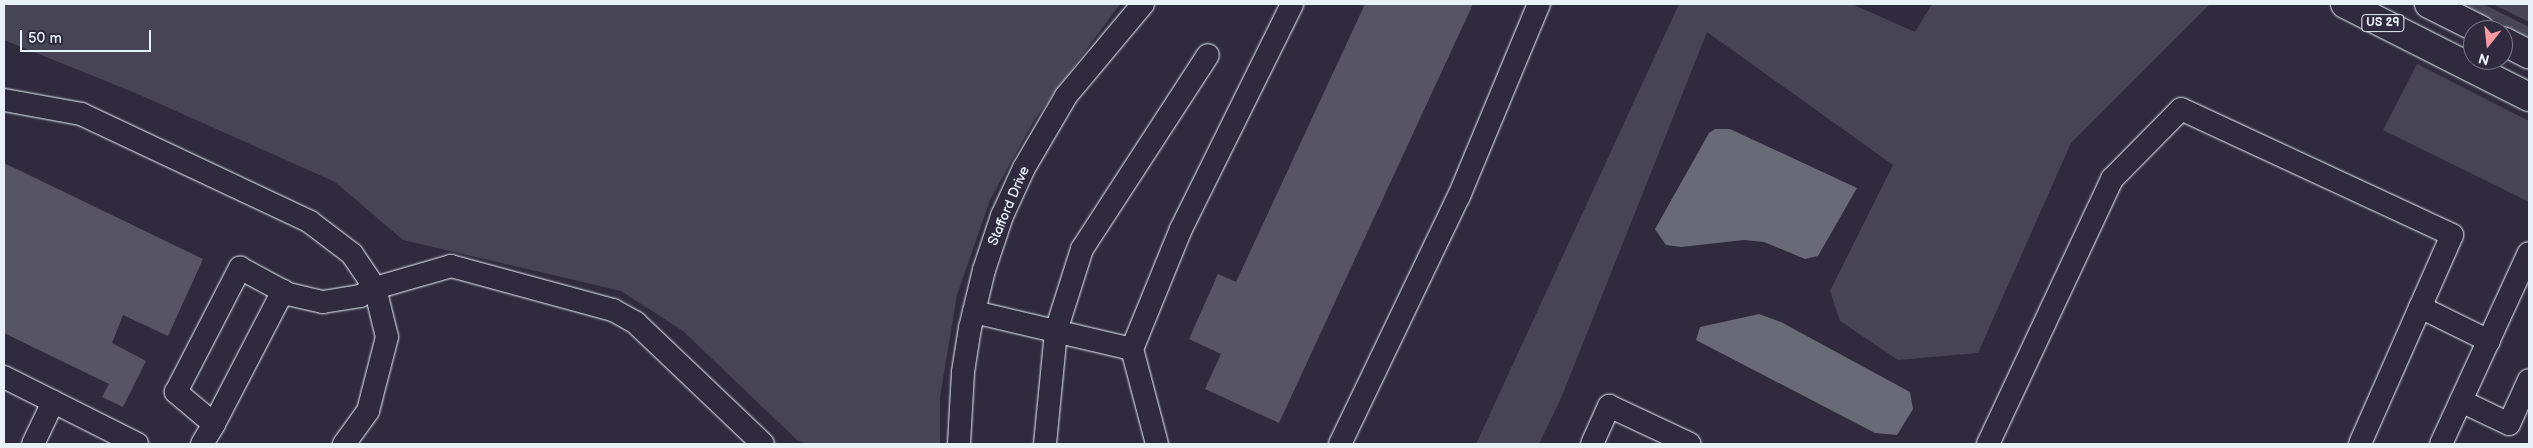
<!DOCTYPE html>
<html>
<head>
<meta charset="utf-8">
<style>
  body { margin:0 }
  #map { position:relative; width:2533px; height:448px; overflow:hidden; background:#2f2a3d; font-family:"Balsamiq Sans",sans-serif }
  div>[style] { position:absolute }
  .green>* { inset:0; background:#464455 }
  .water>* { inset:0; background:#696978 }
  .building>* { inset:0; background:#575565 }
  .roads { filter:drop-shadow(0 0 1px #e8f1f8) drop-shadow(0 0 1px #e8f1f8) }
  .minor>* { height:22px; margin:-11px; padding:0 11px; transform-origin:11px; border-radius:11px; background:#2f2a3d }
  .major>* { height:28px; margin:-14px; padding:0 14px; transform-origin:14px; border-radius:14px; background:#2f2a3d }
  span { translate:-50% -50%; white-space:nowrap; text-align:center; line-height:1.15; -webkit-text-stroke:4.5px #2f2a3d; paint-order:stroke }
  .shield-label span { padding:1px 4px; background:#2f2a3d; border:1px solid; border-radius:4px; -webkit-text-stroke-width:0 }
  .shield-label { font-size:12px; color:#e8f1f8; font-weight:700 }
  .street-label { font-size:14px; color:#e8f1f8 }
  .frame { position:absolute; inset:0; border:5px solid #e8f1f8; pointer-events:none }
  .north { position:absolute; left:2463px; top:20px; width:50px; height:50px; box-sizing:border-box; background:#2f2a3d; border:1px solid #797a88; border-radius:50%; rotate:196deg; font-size:14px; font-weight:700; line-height:20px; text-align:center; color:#e8f1f8 }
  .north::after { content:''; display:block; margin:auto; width:18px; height:22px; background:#ff9aa2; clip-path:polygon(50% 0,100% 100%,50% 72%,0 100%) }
  .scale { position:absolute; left:20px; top:30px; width:131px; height:22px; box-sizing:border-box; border:2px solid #e8f1f8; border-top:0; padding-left:6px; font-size:15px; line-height:18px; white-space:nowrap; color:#e8f1f8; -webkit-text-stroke:4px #2f2a3d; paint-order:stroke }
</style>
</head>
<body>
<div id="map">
  <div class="green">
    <i style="clip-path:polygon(4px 4px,1120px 4px,1035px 119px,990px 200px,957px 295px,940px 397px,940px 444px,808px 444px,797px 440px,683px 331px,621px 291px,403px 240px,335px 182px,140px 95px,4px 40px)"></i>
    <i style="clip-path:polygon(1679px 4px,1852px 4px,1915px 32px,1932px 4px,2210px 4px,2071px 143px,1978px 353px,1898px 360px,1840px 321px,1830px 291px,1893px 165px,1707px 32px,1562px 396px,1539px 444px,1476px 444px)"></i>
    <i style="clip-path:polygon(2462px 4px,2483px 4px,2529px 27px,2529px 37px)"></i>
    <i style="clip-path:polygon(2493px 4px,2529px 4px,2529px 22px)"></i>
    <i style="clip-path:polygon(2417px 64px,2529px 121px,2529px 202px,2383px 130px)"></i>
  </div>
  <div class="water">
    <i style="clip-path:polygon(1715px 129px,1730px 129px,1857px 188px,1818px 256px,1805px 259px,1764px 242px,1744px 240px,1681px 247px,1666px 245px,1655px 229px,1709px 133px)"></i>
    <i style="clip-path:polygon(1759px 314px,1781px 322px,1910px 392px,1913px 409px,1897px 435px,1875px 433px,1696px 340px,1700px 327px)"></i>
  </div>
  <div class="building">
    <i style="clip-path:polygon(1365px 4px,1473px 4px,1279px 423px,1205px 389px,1221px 354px,1189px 339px,1218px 274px,1236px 282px)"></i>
    <i style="clip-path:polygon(4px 163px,203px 259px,168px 336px,123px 315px,112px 343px,146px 361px,123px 407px,102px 397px,109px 384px,4px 333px)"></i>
  </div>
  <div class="roads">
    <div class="minor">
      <i style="left:4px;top:100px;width:78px;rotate:10.3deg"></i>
      <i style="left:81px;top:114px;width:253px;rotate:25.2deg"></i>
      <i style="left:310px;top:222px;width:53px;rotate:37.3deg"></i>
      <i style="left:352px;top:254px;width:41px;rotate:55.9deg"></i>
      <i style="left:375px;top:288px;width:50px;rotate:76.2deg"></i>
      <i style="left:387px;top:337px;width:76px;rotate:104.4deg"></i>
      <i style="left:368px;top:411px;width:41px;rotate:126deg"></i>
      <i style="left:2420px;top:307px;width:77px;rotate:26.2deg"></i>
      <i style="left:974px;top:312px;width:162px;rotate:13.2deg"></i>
      <i style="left:4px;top:377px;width:149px;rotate:26.7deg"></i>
      <i style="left:2461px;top:401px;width:53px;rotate:25.6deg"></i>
      <i style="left:2509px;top:424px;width:48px;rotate:-65.6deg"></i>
      <i style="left:214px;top:424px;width:150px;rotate:-62.6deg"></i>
      <i style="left:33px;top:444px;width:47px;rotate:-64.5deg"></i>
      <i style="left:202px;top:444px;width:23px;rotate:-59deg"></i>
      <i style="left:214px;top:424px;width:50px;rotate:-139.9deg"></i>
      <i style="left:176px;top:392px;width:140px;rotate:-62.7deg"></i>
      <i style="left:240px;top:268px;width:55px;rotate:28.4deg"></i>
      <i style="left:288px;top:294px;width:36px;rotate:13deg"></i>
      <i style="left:323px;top:302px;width:37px;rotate:-9deg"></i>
      <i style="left:360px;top:296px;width:17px;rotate:-28deg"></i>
      <i style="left:375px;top:288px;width:79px;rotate:-16.1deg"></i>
      <i style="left:451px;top:266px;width:168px;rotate:15.2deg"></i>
      <i style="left:613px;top:310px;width:26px;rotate:29deg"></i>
      <i style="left:636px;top:323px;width:175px;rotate:43.6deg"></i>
      <i style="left:959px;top:444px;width:72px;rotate:-86.8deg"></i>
      <i style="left:963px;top:372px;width:45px;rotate:-81deg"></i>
      <i style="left:970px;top:328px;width:60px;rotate:-76.4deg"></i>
      <i style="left:984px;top:270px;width:57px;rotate:-71.6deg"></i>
      <i style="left:1002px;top:216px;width:53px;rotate:-65.4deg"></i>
      <i style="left:1024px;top:168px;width:83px;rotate:-59.7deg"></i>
      <i style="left:1066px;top:96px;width:120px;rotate:-50.1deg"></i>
      <i style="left:1045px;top:444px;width:114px;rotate:-84.4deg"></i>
      <i style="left:1056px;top:331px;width:86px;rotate:-72.4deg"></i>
      <i style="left:1082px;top:249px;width:231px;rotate:-57deg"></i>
      <i style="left:1157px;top:444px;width:98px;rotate:-104.7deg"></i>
      <i style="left:1132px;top:349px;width:130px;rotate:-67.8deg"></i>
      <i style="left:1181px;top:229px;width:251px;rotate:-63.7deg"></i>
      <i style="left:1340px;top:444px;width:275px;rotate:-64.4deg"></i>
      <i style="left:1459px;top:196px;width:208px;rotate:-67.4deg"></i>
      <i style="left:1592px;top:444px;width:42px;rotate:-65.9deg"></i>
      <i style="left:1609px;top:406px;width:89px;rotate:25.1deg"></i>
      <i style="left:1988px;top:444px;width:293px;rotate:-64.9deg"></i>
      <i style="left:2112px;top:179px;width:98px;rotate:-45.4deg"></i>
      <i style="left:2181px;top:109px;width:299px;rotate:24.9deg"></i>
      <i style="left:2452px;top:235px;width:228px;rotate:113.8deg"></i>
      <i style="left:2441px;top:444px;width:210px;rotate:-65.3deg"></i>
    </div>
    <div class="major">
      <i style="left:2345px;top:4px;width:206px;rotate:26.8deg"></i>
      <i style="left:2429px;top:4px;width:58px;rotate:26.6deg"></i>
      <i style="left:2503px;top:41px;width:29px;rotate:27deg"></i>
    </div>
  </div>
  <div class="shield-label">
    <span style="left:2383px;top:23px">US 29</span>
  </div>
  <div class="street-label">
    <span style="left:1009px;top:206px;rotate:-67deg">Stafford Drive</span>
  </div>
  <div class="frame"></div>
  <div class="north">N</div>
  <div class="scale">50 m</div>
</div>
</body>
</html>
